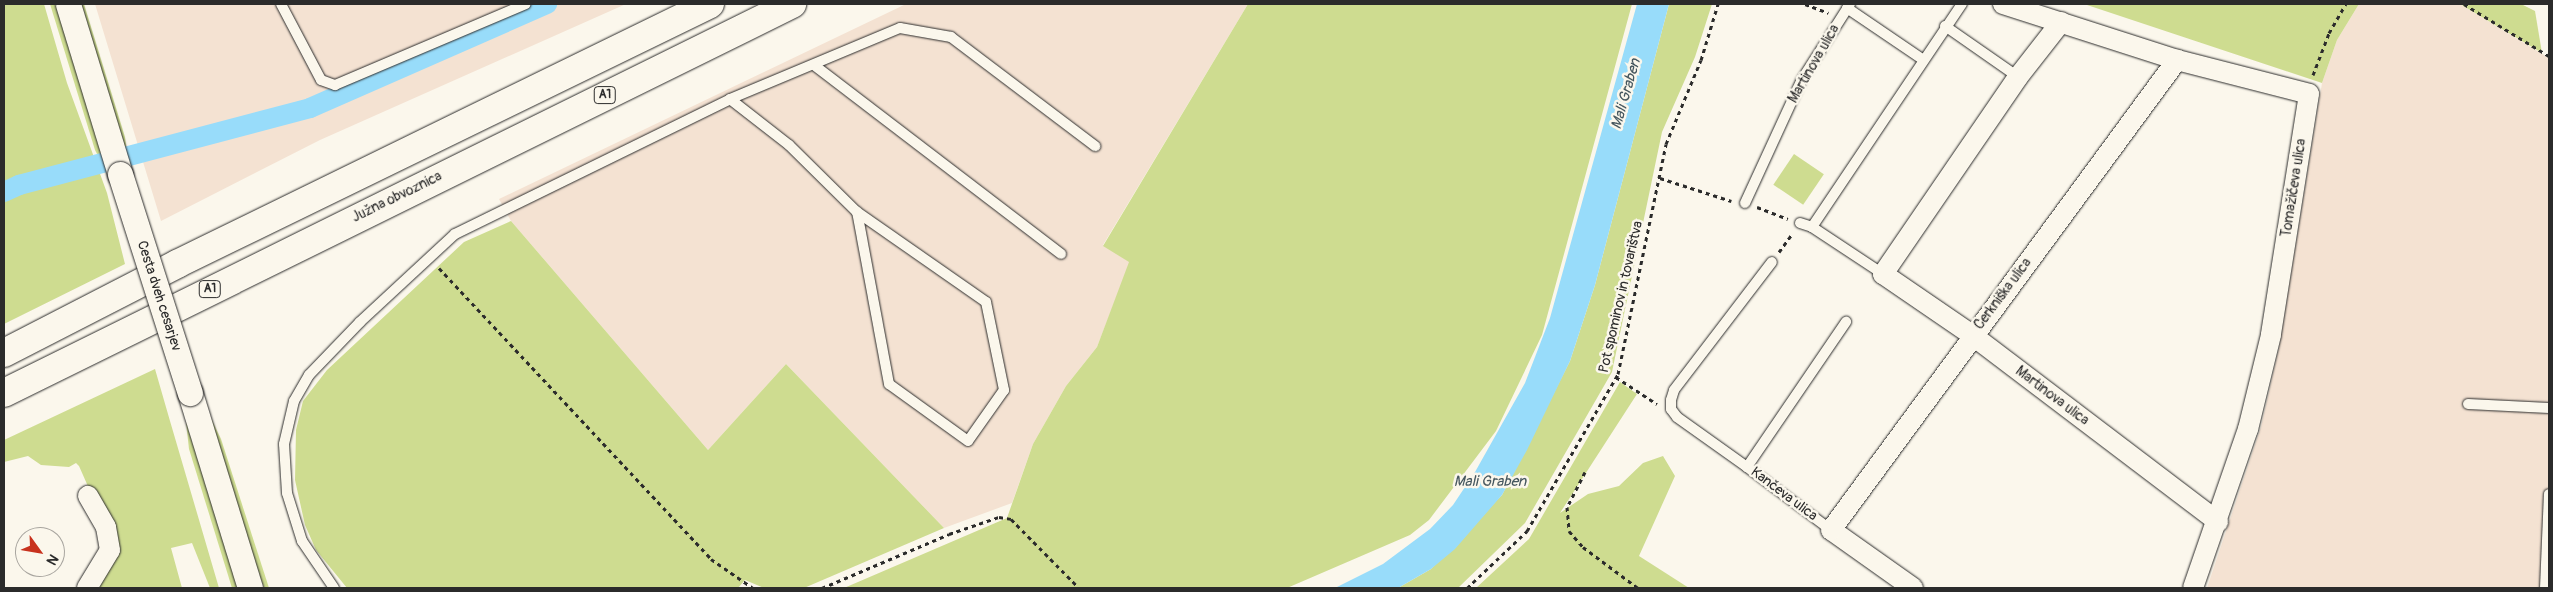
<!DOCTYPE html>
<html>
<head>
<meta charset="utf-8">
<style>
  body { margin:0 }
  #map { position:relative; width:2553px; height:592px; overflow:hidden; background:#fbf7ec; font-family:Pangolin,sans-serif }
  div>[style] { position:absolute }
  .built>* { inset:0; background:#f4e2d2 }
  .green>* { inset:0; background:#cedc90; transform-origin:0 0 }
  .water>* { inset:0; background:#98dcfa }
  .canal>* { height:20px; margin:-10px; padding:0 10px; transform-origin:10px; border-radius:10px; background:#98dcfa }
  .path>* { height:3px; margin-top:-1.5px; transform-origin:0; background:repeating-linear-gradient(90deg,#2b2b2b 0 4px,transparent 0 8px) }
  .roads { filter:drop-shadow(0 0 1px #2b2b2b) drop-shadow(0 0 1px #2b2b2b) }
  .service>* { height:10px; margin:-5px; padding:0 5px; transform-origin:5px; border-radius:5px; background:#fbf7ec }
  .minor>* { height:20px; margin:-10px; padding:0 10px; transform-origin:10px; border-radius:10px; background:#fbf7ec }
  .tertiary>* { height:25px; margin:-12.5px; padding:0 12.5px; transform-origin:12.5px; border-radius:12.5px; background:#fbf7ec }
  .motorway>* { height:28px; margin:-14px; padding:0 14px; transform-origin:14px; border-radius:14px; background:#fbf7ec }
  .bridges { filter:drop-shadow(0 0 1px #2b2b2b) drop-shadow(0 0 1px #2b2b2b) }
  .tertiary-bridge>* { height:25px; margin:-12.5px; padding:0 12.5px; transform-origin:12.5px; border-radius:12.5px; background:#fbf7ec }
  span { translate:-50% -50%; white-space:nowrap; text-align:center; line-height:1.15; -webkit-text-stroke:5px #fbf7ec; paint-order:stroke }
  .shield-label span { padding:1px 4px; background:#fbf7ec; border:1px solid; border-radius:4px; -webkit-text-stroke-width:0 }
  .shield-label { font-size:12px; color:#2b2b2b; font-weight:700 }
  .street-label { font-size:14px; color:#2b2b2b }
  .water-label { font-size:15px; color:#46575f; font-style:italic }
  .frame { position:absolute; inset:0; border:5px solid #2b2b2b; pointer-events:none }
  .north { position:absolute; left:15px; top:527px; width:50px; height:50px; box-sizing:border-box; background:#fbf7ec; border:1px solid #a8a59f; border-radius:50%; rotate:122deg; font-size:14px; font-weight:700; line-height:20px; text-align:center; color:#2b2b2b }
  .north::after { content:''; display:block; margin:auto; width:18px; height:22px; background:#c8321e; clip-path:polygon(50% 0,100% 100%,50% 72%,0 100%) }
</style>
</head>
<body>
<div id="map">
  <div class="built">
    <i style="clip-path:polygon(95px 4px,626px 4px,320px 140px,161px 221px)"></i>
    <i style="clip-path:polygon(906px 4px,1248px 4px,1103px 245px,1130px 262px,1097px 347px,1066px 386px,1033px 444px,1012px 503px,944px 528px,786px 364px,708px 450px,511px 221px,499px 199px)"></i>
    <i style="clip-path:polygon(2359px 4px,2460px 4px,2549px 58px,2549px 588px,2207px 588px,2261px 427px,2279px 347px,2322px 83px,2337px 40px)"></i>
  </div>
  <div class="green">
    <i style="clip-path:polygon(4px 4px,44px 4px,67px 83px,107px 193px,125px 264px,4px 324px)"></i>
    <i style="clip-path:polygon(50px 4px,56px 4px,109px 177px,95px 150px)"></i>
    <i style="clip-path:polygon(79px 4px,84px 4px,125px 137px,129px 165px)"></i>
    <i style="clip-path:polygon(1248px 4px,1632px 4px,1542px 335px,1496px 431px,1429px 520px,1410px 535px,1287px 588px,844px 588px,1007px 518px,1033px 444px,1066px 386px,1097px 347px,1129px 262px,1103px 246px)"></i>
    <i style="clip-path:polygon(1669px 4px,1712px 4px,1695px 57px,1662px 132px,1612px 372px,1525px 523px,1458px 588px,1398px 588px,1431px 569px,1502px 495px,1570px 361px,1595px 285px)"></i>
    <i style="clip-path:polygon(2084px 4px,2359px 4px,2337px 40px,2322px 83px)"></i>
    <i style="clip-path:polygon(2460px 4px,2521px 4px,2535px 11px,2542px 53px)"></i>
    <i style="left:1794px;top:154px;width:36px;height:37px;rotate:34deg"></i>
    <i style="clip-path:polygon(511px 221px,708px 450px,786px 364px,944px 528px,804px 588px,764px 588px,745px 580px,738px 588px,347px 588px,316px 550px,305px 525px,295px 480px,296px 430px,303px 401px,327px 370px,464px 242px)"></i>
    <i style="clip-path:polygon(155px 369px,170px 421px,219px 588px,210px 588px,192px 543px,171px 548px,182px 588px,92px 588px,109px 534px,79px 466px,76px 463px,69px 467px,41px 465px,28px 456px,4px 462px,4px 440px)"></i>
    <i style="clip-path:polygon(1620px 382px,1637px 394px,1560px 513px,1588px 494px,1619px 486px,1643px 463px,1663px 456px,1675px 476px,1639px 556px,1689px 588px,1476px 588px,1529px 539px)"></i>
    <i style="clip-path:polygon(208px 412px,221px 439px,269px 588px,264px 588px,254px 559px)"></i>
    <i style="clip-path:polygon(186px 422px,238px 588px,232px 588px,189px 449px)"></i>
  </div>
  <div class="water">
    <i style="clip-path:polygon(1637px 4px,1669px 4px,1595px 285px,1570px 361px,1527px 450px,1502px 495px,1455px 549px,1431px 569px,1398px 588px,1335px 588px,1383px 564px,1430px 529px,1453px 505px,1475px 472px,1525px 383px,1550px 318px)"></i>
  </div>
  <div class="canal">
    <i style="left:4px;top:192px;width:17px;rotate:-25deg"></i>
    <i style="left:19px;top:185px;width:301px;rotate:-14.8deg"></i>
    <i style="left:310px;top:108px;width:259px;rotate:-23.7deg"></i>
  </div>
  <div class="path">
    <i style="left:1805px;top:4px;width:25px;rotate:21deg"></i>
    <i style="left:2464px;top:4px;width:100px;rotate:31.5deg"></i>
    <i style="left:2313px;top:75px;width:45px;rotate:-69.1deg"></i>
    <i style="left:2329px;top:33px;width:34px;rotate:-60deg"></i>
    <i style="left:1660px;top:178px;width:75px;rotate:17.9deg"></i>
    <i style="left:1757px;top:207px;width:33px;rotate:21deg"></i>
    <i style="left:1779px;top:252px;width:22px;rotate:-54deg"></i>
    <i style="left:439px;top:268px;width:398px;rotate:46.9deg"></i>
    <i style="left:711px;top:559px;width:51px;rotate:34.6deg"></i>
    <i style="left:1616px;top:377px;width:49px;rotate:33.4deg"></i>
    <i style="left:1585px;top:472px;width:39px;rotate:117deg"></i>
    <i style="left:1567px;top:507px;width:24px;rotate:85deg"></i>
    <i style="left:1569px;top:531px;width:21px;rotate:49deg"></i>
    <i style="left:1583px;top:547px;width:69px;rotate:36.7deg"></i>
    <i style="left:822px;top:588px;width:138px;rotate:-23deg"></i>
    <i style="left:949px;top:534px;width:53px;rotate:-18.8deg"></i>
    <i style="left:999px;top:517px;width:12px;rotate:9deg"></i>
    <i style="left:1011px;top:519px;width:97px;rotate:45.4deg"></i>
    <i style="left:1467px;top:588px;width:83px;rotate:-43.5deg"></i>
    <i style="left:1527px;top:531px;width:181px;rotate:-59.9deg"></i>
    <i style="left:1618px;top:374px;width:235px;rotate:-78.2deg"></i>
    <i style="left:1666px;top:144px;width:91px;rotate:-67.4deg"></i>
    <i style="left:1701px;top:60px;width:59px;rotate:-73.1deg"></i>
  </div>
  <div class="roads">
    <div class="service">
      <i style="left:281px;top:4px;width:86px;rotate:62.2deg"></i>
      <i style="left:321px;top:80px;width:15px;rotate:20deg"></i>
      <i style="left:335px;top:85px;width:207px;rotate:-23deg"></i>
      <i style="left:1847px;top:8px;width:91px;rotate:34.2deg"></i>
      <i style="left:1945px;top:26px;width:89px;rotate:34.9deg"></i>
      <i style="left:814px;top:65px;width:311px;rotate:37.4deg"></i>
      <i style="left:730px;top:99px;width:75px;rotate:37.9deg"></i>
      <i style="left:789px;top:145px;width:95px;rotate:44.6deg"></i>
      <i style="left:857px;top:212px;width:157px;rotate:34.9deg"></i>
      <i style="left:986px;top:302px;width:90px;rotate:78.4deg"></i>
      <i style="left:1004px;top:390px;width:62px;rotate:125.2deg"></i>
      <i style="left:968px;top:441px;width:97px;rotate:-144.2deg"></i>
      <i style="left:889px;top:384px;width:175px;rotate:-100.5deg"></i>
      <i style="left:1745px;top:203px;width:134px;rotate:-65.3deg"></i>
      <i style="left:1801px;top:81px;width:91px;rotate:-57.5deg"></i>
      <i style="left:1800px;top:223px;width:13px;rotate:18deg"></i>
      <i style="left:1812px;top:227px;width:85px;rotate:33.5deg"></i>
      <i style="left:1812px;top:227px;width:269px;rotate:-56.1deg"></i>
      <i style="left:2468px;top:404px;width:81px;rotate:2.8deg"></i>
      <i style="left:1747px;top:467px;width:86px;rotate:-144.5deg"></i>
      <i style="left:1677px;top:417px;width:10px;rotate:-127deg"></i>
      <i style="left:1671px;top:409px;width:9px;rotate:-90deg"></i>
      <i style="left:1671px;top:400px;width:10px;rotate:-73deg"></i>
      <i style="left:1674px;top:390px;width:161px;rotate:-52.6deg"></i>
      <i style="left:1831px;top:530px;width:105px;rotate:-143.1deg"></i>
      <i style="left:1747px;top:467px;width:176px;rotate:-55.7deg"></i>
      <i style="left:334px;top:588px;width:57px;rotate:-124.2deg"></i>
      <i style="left:302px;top:541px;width:50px;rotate:-107.4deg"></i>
      <i style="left:287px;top:493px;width:49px;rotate:-93.5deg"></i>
      <i style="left:284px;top:444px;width:44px;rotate:-76.9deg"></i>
      <i style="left:294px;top:401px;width:30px;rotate:-60deg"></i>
      <i style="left:309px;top:375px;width:74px;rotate:-46.1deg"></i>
      <i style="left:360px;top:322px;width:129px;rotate:-42.8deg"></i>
      <i style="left:455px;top:234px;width:306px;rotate:-26.1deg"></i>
      <i style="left:730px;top:99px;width:184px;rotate:-22.7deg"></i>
      <i style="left:900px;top:28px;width:52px;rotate:10deg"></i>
      <i style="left:951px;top:37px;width:181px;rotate:37.1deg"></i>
      <i style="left:2545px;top:588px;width:94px;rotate:-87.6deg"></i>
    </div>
    <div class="minor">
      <i style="left:2003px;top:4px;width:183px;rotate:17.8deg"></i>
      <i style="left:2177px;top:60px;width:136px;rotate:14.4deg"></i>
      <i style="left:2309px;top:94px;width:244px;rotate:99deg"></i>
      <i style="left:2271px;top:335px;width:97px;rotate:103.7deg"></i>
      <i style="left:2248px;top:429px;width:168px;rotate:109.1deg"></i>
      <i style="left:2061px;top:22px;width:70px;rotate:128deg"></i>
      <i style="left:2018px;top:77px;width:239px;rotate:124.4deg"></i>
      <i style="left:1883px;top:274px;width:108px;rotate:34.4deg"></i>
      <i style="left:1972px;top:335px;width:309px;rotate:37.2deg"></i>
      <i style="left:87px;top:588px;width:44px;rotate:-58.8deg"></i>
      <i style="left:110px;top:550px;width:23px;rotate:-100deg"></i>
      <i style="left:106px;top:527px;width:36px;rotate:-120deg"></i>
      <i style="left:1913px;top:588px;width:100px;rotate:-144.7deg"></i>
      <i style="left:1831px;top:530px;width:584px;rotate:-53.64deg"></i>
    </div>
    <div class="tertiary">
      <i style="left:68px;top:4px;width:178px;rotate:73deg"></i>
      <i style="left:190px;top:393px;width:204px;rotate:72.9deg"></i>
    </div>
    <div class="motorway">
      <i style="left:4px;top:353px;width:195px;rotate:-27.2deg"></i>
      <i style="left:177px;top:264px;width:593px;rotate:-26deg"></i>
      <i style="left:4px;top:393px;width:879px;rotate:-26.27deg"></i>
    </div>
  </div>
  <div class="bridges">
    <div class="tertiary-bridge">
      <i style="left:120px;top:174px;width:230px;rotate:72.3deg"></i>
    </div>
  </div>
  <div class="shield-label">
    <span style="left:605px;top:95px">A1</span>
    <span style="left:210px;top:289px">A1</span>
  </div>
  <div class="street-label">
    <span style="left:1814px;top:64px;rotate:-60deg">Martinova ulica</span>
    <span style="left:2294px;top:188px;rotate:-81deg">Tomažičeva ulica</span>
    <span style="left:397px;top:197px;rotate:-26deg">Južna obvoznica</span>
    <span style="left:2003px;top:294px;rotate:-53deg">Cerkniška ulica</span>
    <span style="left:159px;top:296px;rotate:72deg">Cesta dveh cesarjev</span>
    <span style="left:1621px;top:297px;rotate:-77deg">Pot spominov in tovarištva</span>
    <span style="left:2052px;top:396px;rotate:37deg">Martinova ulica</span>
    <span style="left:1784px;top:494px;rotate:37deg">Kančeva ulica</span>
  </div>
  <div class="water-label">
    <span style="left:1626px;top:94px;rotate:-74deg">Mali Graben</span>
    <span style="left:1490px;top:482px">Mali Graben</span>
  </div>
  <div class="frame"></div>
  <div class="north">N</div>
</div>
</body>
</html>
